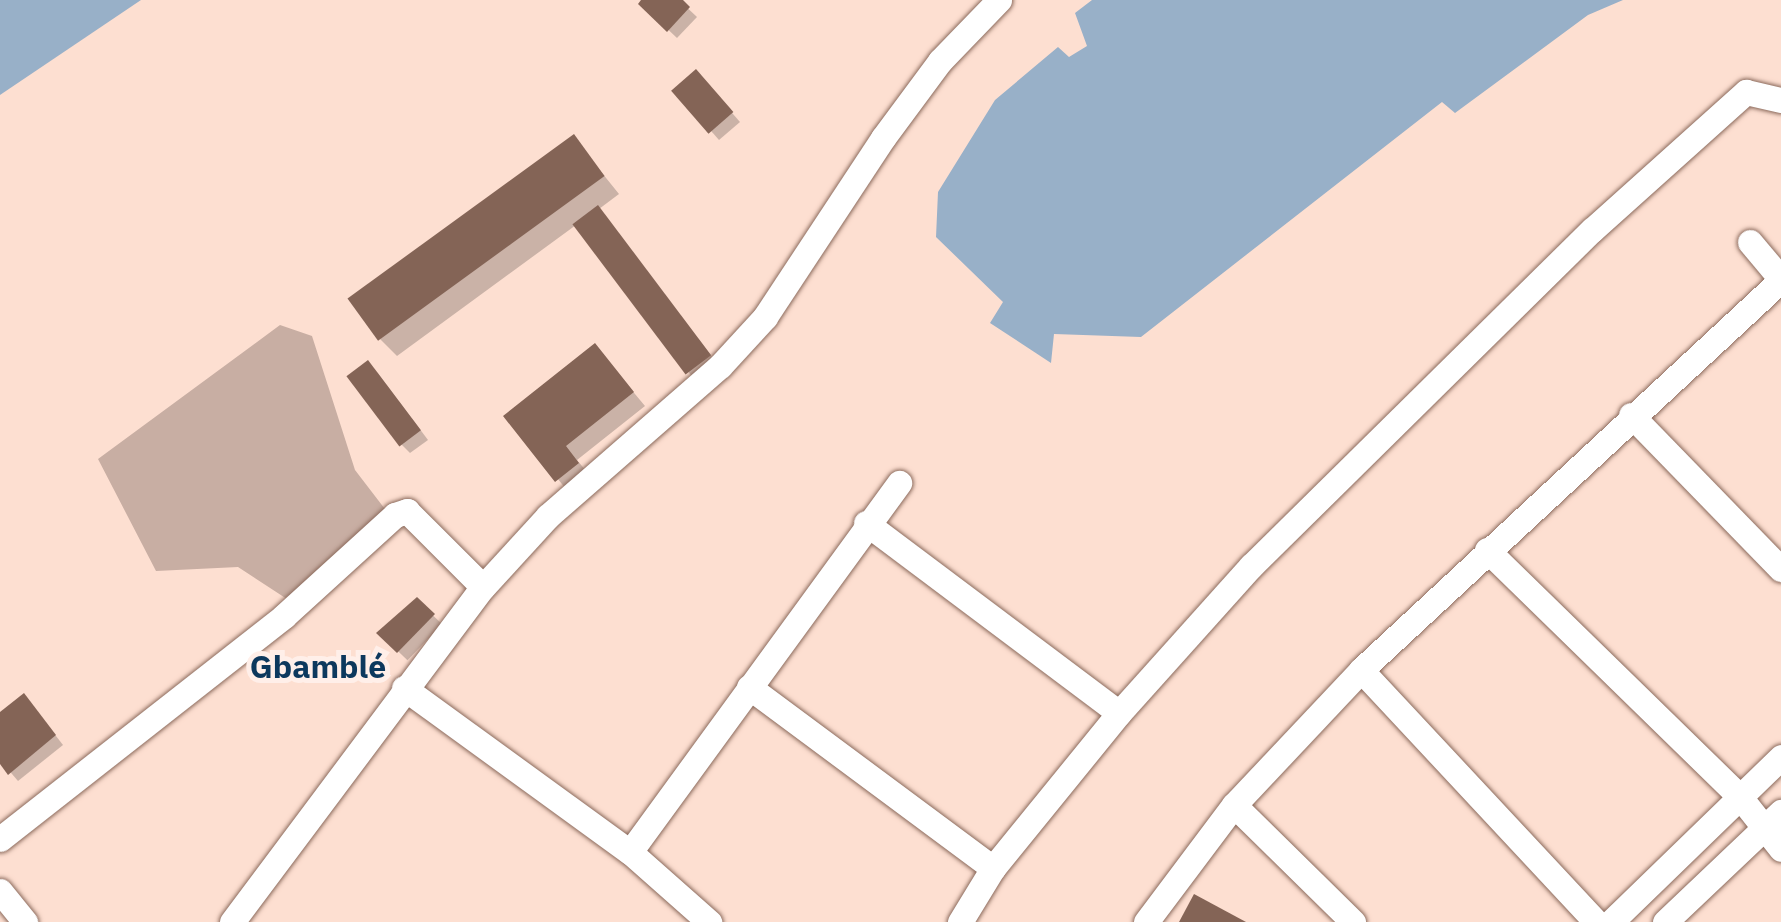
<!DOCTYPE html>
<html>
<head>
<meta charset="utf-8">
<style>
  body { margin:0 }
  #map { position:relative; width:1781px; height:922px; overflow:hidden; background:#fddfd1; font-family:"IBM Plex Sans",sans-serif }
  div>[style] { position:absolute }
  .green>* { inset:0; background:#c8aea3 }
  .water>* { inset:0; background:#98b0c8 }
  .shadow>* { inset:0; background:#0003; transform-origin:0 0 }
  .building>* { inset:0; background:#846456; transform-origin:0 0 }
  .roads { filter:drop-shadow(0 0 2px #8b6a5c) drop-shadow(0 0 2px #8b6a5c) }
  .minor>* { height:25px; margin:-12.5px; padding:0 12.5px; transform-origin:12.5px; border-radius:12.5px; background:#fff }
  span { translate:-50% -50%; white-space:nowrap; text-align:center; line-height:1.15; -webkit-text-stroke:10px #ffefe9; paint-order:stroke }
  .quarter-label { font-size:32px; color:#0c385d; font-weight:700 }
</style>
</head>
<body>
<div id="map">
  <div class="green">
    <i style="clip-path:polygon(280px 325px,312px 336px,355px 470px,388px 513px,290px 601px,238px 567px,156px 571px,98px 459px)"></i>
  </div>
  <div class="water">
    <i style="clip-path:polygon(0 0,141px 0,0 95px)"></i>
    <i style="clip-path:polygon(1092px 0,1623px 0,1588px 15px,1455px 113px,1442px 102px,1141px 337px,1054px 334px,1051px 363px,990px 323px,1003px 302px,936px 237px,938px 192px,995px 100px,1058px 47px,1069px 57px,1087px 46px,1075px 13px)"></i>
  </div>
  <div class="shadow">
    <i style="clip-path:polygon(645px 0,679px 0,697px 17px,677px 38px,641px 4px)"></i>
    <i style="clip-path:polygon(704px 81px,740px 122px,719px 140px,675px 90px)"></i>
    <i style="clip-path:polygon(573px 137px,619px 194px,599px 209px,722px 370px,700px 387px,576px 225px,397px 356px,380px 339px)"></i>
    <i style="clip-path:polygon(595px 346px,645px 406px,577px 460px,591px 477px,570px 494px,507px 416px)"></i>
    <i style="clip-path:polygon(377px 372px,428px 440px,410px 453px,402px 445px)"></i>
    <i style="left:417px;top:600px;width:35px;height:50px;rotate:44deg"></i>
    <i style="clip-path:polygon(32px 705px,63px 745px,18px 781px,0 760px,0 715px)"></i>
  </div>
  <div class="building">
    <i style="clip-path:polygon(641px 0,683px 0,690px 7px,667px 32px,638px 4px)"></i>
    <i style="left:696px;top:69px;width:57px;height:33px;rotate:49deg"></i>
    <i style="left:574px;top:134px;width:52px;height:280px;rotate:54deg"></i>
    <i style="left:598px;top:205px;width:188px;height:32px;rotate:53deg"></i>
    <i style="clip-path:polygon(595px 343px,634px 392px,566px 446px,579px 463px,555px 482px,503px 416px)"></i>
    <i style="left:368px;top:360px;width:88px;height:27px;rotate:53deg"></i>
    <i style="clip-path:polygon(417px 597px,435px 614px,397px 653px,376px 633px)"></i>
    <i style="clip-path:polygon(24px 693px,56px 735px,8px 775px,0 764px,0 712px)"></i>
    <i style="clip-path:polygon(1194px 894px,1246px 922px,1179px 922px)"></i>
  </div>
  <div class="roads">
    <div class="minor">
      <i style="left:1750px;top:242px;width:48px;rotate:50deg"></i>
      <i style="left:1631px;top:415px;width:215px;rotate:45.8deg"></i>
      <i style="left:866px;top:523px;width:316px;rotate:36.9deg"></i>
      <i style="left:1487px;top:550px;width:354px;rotate:44.3deg"></i>
      <i style="left:1740px;top:797px;width:66px;rotate:51.7deg"></i>
      <i style="left:1361px;top:670px;width:345px;rotate:47deg"></i>
      <i style="left:749px;top:687px;width:304px;rotate:36.6deg"></i>
      <i style="left:404px;top:688px;width:279px;rotate:36deg"></i>
      <i style="left:630px;top:852px;width:457px;rotate:-53.9deg"></i>
      <i style="left:1234px;top:805px;width:167px;rotate:44.5deg"></i>
      <i style="left:0;top:839px;width:361px;rotate:-38.1deg"></i>
      <i style="left:284px;top:616px;width:150px;rotate:-42.3deg"></i>
      <i style="left:395px;top:515px;width:13px;rotate:-18deg"></i>
      <i style="left:407px;top:511px;width:107px;rotate:45deg"></i>
      <i style="left:630px;top:852px;width:106px;rotate:41.5deg"></i>
      <i style="left:0;top:891px;width:40px;rotate:51deg"></i>
      <i style="left:232px;top:922px;width:419px;rotate:-53.2deg"></i>
      <i style="left:483px;top:587px;width:96px;rotate:-47.5deg"></i>
      <i style="left:548px;top:516px;width:228px;rotate:-41.1deg"></i>
      <i style="left:720px;top:366px;width:67px;rotate:-47.4deg"></i>
      <i style="left:765px;top:317px;width:214px;rotate:-56.6deg"></i>
      <i style="left:883px;top:138px;width:96px;rotate:-53.5deg"></i>
      <i style="left:940px;top:61px;width:85px;rotate:-46deg"></i>
      <i style="left:960px;top:922px;width:63px;rotate:-58.6deg"></i>
      <i style="left:993px;top:868px;width:200px;rotate:-50.9deg"></i>
      <i style="left:1119px;top:713px;width:198px;rotate:-48.1deg"></i>
      <i style="left:1251px;top:566px;width:479px;rotate:-44.6deg"></i>
      <i style="left:1592px;top:230px;width:207px;rotate:-41.9deg"></i>
      <i style="left:1746px;top:92px;width:36px;rotate:13deg"></i>
      <i style="left:1146px;top:922px;width:146px;rotate:-53.1deg"></i>
      <i style="left:1234px;top:805px;width:185px;rotate:-46.7deg"></i>
      <i style="left:1361px;top:670px;width:573px;rotate:-42.88deg"></i>
      <i style="left:1611px;top:922px;width:237px;rotate:-44.1deg"></i>
      <i style="left:1665px;top:922px;width:160px;rotate:-43.5deg"></i>
    </div>
  </div>
  <div class="quarter-label">
    <span style="left:318px;top:666px">Gbamblé</span>
  </div>
</div>
</body>
</html>
